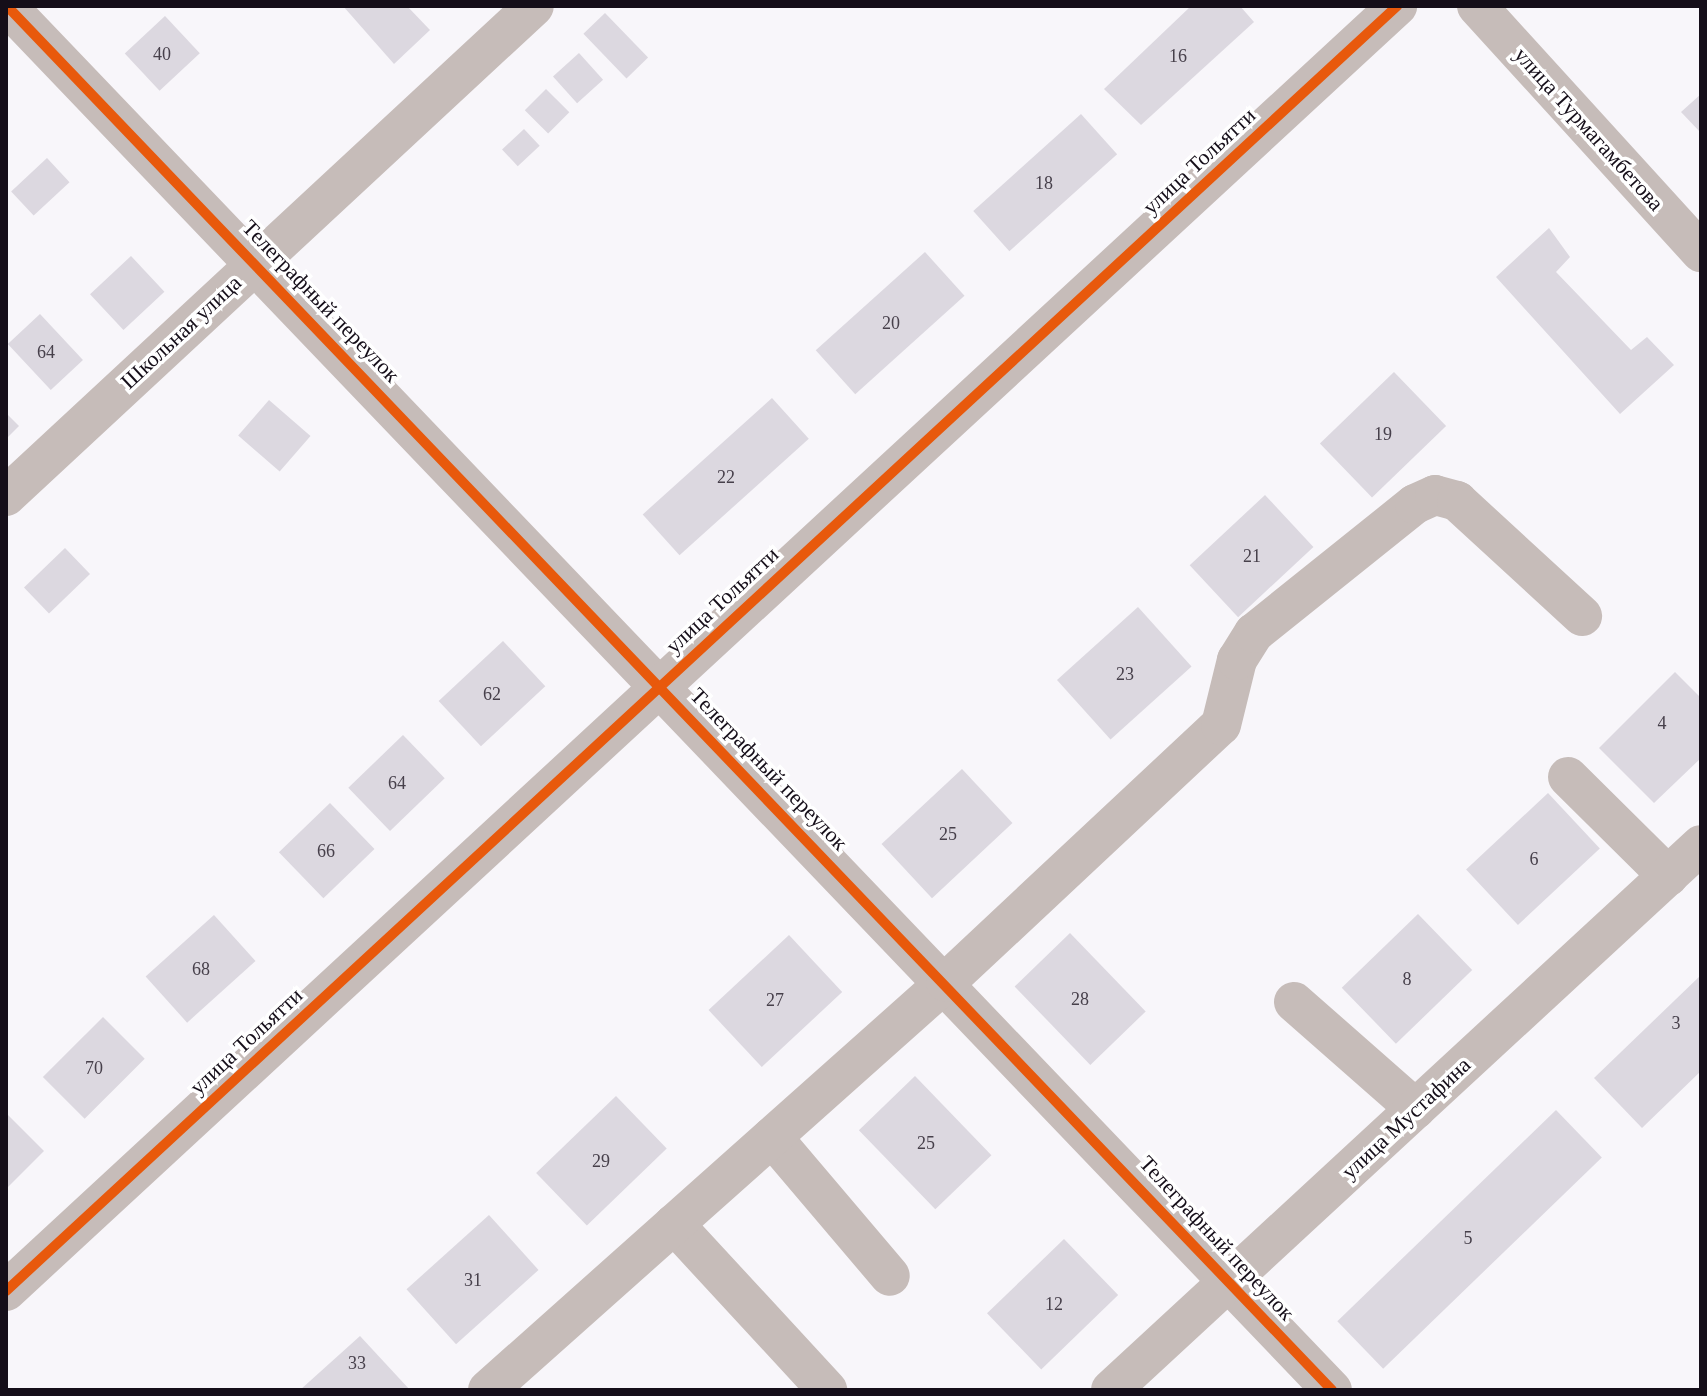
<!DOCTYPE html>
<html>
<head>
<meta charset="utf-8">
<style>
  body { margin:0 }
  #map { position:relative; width:1707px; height:1396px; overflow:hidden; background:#f8f6fa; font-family:"Times New Roman",serif }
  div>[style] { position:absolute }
  .building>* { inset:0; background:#dcd8e0; transform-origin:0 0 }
  .minor>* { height:40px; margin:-20px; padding:0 20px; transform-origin:20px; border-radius:20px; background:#c6bcb9 }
  .cycleway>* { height:10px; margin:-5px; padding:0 5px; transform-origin:5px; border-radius:5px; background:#e8590c }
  span { translate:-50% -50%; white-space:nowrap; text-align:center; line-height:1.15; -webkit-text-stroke:7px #fff; paint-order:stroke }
  .number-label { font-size:18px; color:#47404b }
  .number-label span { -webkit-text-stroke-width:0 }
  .street-label { font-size:22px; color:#150e19 }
  .frame { position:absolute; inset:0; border:8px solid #150e19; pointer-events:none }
</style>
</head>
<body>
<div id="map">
  <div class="building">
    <i style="clip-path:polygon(343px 6px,407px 6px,430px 30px,394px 64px)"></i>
    <i style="clip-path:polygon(1191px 6px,1240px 6px,1254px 22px,1141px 125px,1104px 89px)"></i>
    <i style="left:605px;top:13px;width:62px;height:30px;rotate:46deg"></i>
    <i style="left:165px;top:16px;width:51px;height:55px;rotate:47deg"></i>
    <i style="left:579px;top:53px;width:36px;height:35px;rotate:48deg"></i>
    <i style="left:546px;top:89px;width:33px;height:30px;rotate:45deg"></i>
    <i style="clip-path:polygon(1701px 94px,1701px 133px,1681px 112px)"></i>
    <i style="left:1081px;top:114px;width:54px;height:145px;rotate:48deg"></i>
    <i style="left:524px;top:129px;width:23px;height:30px;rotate:47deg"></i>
    <i style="left:47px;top:158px;width:33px;height:49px;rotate:47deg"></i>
    <i style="clip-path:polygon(1549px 228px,1570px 257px,1556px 272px,1631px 350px,1647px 337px,1674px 365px,1620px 414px,1496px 277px)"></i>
    <i style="left:925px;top:252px;width:59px;height:147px;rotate:48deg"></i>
    <i style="left:131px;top:256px;width:49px;height:56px;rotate:47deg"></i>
    <i style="left:40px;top:314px;width:63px;height:44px;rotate:47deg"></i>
    <i style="left:1394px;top:372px;width:75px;height:103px;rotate:46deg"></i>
    <i style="left:772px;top:398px;width:55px;height:174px;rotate:48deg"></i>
    <i style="left:269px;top:400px;width:55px;height:47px;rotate:41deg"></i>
    <i style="clip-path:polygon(6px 413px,19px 426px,6px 439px)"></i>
    <i style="left:1265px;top:495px;width:71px;height:103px;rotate:47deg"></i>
    <i style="left:65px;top:548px;width:36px;height:57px;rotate:46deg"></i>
    <i style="left:1138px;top:607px;width:80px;height:109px;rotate:48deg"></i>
    <i style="left:503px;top:641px;width:62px;height:88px;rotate:47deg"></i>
    <i style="clip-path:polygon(1675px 672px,1701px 698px,1701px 758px,1654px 803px,1599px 748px)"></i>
    <i style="left:403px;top:735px;width:60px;height:76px;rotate:46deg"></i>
    <i style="left:962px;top:769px;width:74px;height:110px;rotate:47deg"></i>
    <i style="left:1548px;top:793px;width:76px;height:112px;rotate:47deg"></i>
    <i style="left:330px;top:803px;width:64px;height:71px;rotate:46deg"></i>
    <i style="left:1418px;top:914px;width:78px;height:106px;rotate:46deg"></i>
    <i style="left:214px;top:915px;width:62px;height:92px;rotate:48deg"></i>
    <i style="left:1070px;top:933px;width:109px;height:77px;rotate:46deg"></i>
    <i style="left:789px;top:935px;width:78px;height:110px;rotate:47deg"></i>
    <i style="clip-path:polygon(1701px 975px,1701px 1071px,1642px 1128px,1594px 1078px)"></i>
    <i style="left:103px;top:1017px;width:59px;height:85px;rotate:45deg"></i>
    <i style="left:915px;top:1076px;width:110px;height:78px;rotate:46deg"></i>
    <i style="left:616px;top:1096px;width:73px;height:111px;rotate:46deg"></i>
    <i style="left:1556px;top:1110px;width:66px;height:304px;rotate:46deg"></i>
    <i style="clip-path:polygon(6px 1113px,44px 1151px,6px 1189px)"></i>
    <i style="left:489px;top:1215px;width:74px;height:111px;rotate:48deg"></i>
    <i style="left:1064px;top:1239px;width:78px;height:107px;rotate:46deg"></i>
    <i style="clip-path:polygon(360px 1336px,410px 1390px,300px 1390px)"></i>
  </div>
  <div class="minor">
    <i style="left:7px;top:6px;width:1916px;rotate:46.25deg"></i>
    <i style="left:1477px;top:6px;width:333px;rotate:47.7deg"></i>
    <i style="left:6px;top:496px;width:720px;rotate:-42.86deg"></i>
    <i style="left:1568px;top:777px;width:141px;rotate:44.7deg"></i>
    <i style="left:1294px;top:1002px;width:162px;rotate:41.3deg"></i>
    <i style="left:772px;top:1137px;width:182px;rotate:49.7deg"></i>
    <i style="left:674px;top:1224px;width:226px;rotate:47.3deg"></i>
    <i style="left:6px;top:1291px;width:1894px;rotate:-42.73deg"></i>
    <i style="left:488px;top:1390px;width:613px;rotate:-41.7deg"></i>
    <i style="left:946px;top:982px;width:376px;rotate:-43.1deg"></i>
    <i style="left:1221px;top:725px;width:67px;rotate:-76.2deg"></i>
    <i style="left:1237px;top:660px;width:32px;rotate:-58deg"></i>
    <i style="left:1254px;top:633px;width:206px;rotate:-38.7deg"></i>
    <i style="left:1415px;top:504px;width:22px;rotate:-24deg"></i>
    <i style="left:1435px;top:495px;width:23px;rotate:15deg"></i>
    <i style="left:1457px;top:501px;width:170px;rotate:42.6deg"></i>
    <i style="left:1111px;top:1390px;width:803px;rotate:-42.73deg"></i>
  </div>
  <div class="cycleway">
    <i style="left:7px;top:6px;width:1916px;rotate:46.25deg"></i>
    <i style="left:6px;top:1291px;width:1894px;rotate:-42.73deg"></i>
  </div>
  <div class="number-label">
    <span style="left:162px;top:54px">40</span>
    <span style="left:1178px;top:56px">16</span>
    <span style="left:1044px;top:183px">18</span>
    <span style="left:891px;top:323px">20</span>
    <span style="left:46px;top:352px">64</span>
    <span style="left:1383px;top:434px">19</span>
    <span style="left:726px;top:477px">22</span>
    <span style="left:1252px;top:556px">21</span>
    <span style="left:1125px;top:674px">23</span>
    <span style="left:492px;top:694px">62</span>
    <span style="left:1662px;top:723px">4</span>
    <span style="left:397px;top:783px">64</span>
    <span style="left:948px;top:834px">25</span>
    <span style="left:326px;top:851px">66</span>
    <span style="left:1534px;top:859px">6</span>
    <span style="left:201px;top:969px">68</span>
    <span style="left:1407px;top:979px">8</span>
    <span style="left:1080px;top:999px">28</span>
    <span style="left:775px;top:1000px">27</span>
    <span style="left:1676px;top:1023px">3</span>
    <span style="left:94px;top:1068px">70</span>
    <span style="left:926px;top:1143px">25</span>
    <span style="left:601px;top:1161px">29</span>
    <span style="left:1468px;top:1238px">5</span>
    <span style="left:473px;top:1280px">31</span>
    <span style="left:1054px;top:1304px">12</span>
    <span style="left:357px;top:1363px">33</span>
  </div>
  <div class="street-label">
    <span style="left:1589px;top:129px;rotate:48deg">улица Турмагамбетова</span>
    <span style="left:1199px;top:161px;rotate:-43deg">улица Тольятти</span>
    <span style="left:321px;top:301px;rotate:46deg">Телеграфный переулок</span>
    <span style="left:181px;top:332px;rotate:-43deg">Школьная улица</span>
    <span style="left:722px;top:600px;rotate:-43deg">улица Тольятти</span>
    <span style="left:769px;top:769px;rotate:46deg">Телеграфный переулок</span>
    <span style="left:246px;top:1041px;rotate:-43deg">улица Тольятти</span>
    <span style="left:1406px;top:1118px;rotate:-43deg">улица Мустафина</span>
    <span style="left:1217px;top:1238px;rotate:47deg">Телеграфный переулок</span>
  </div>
  <div class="frame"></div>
</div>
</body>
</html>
